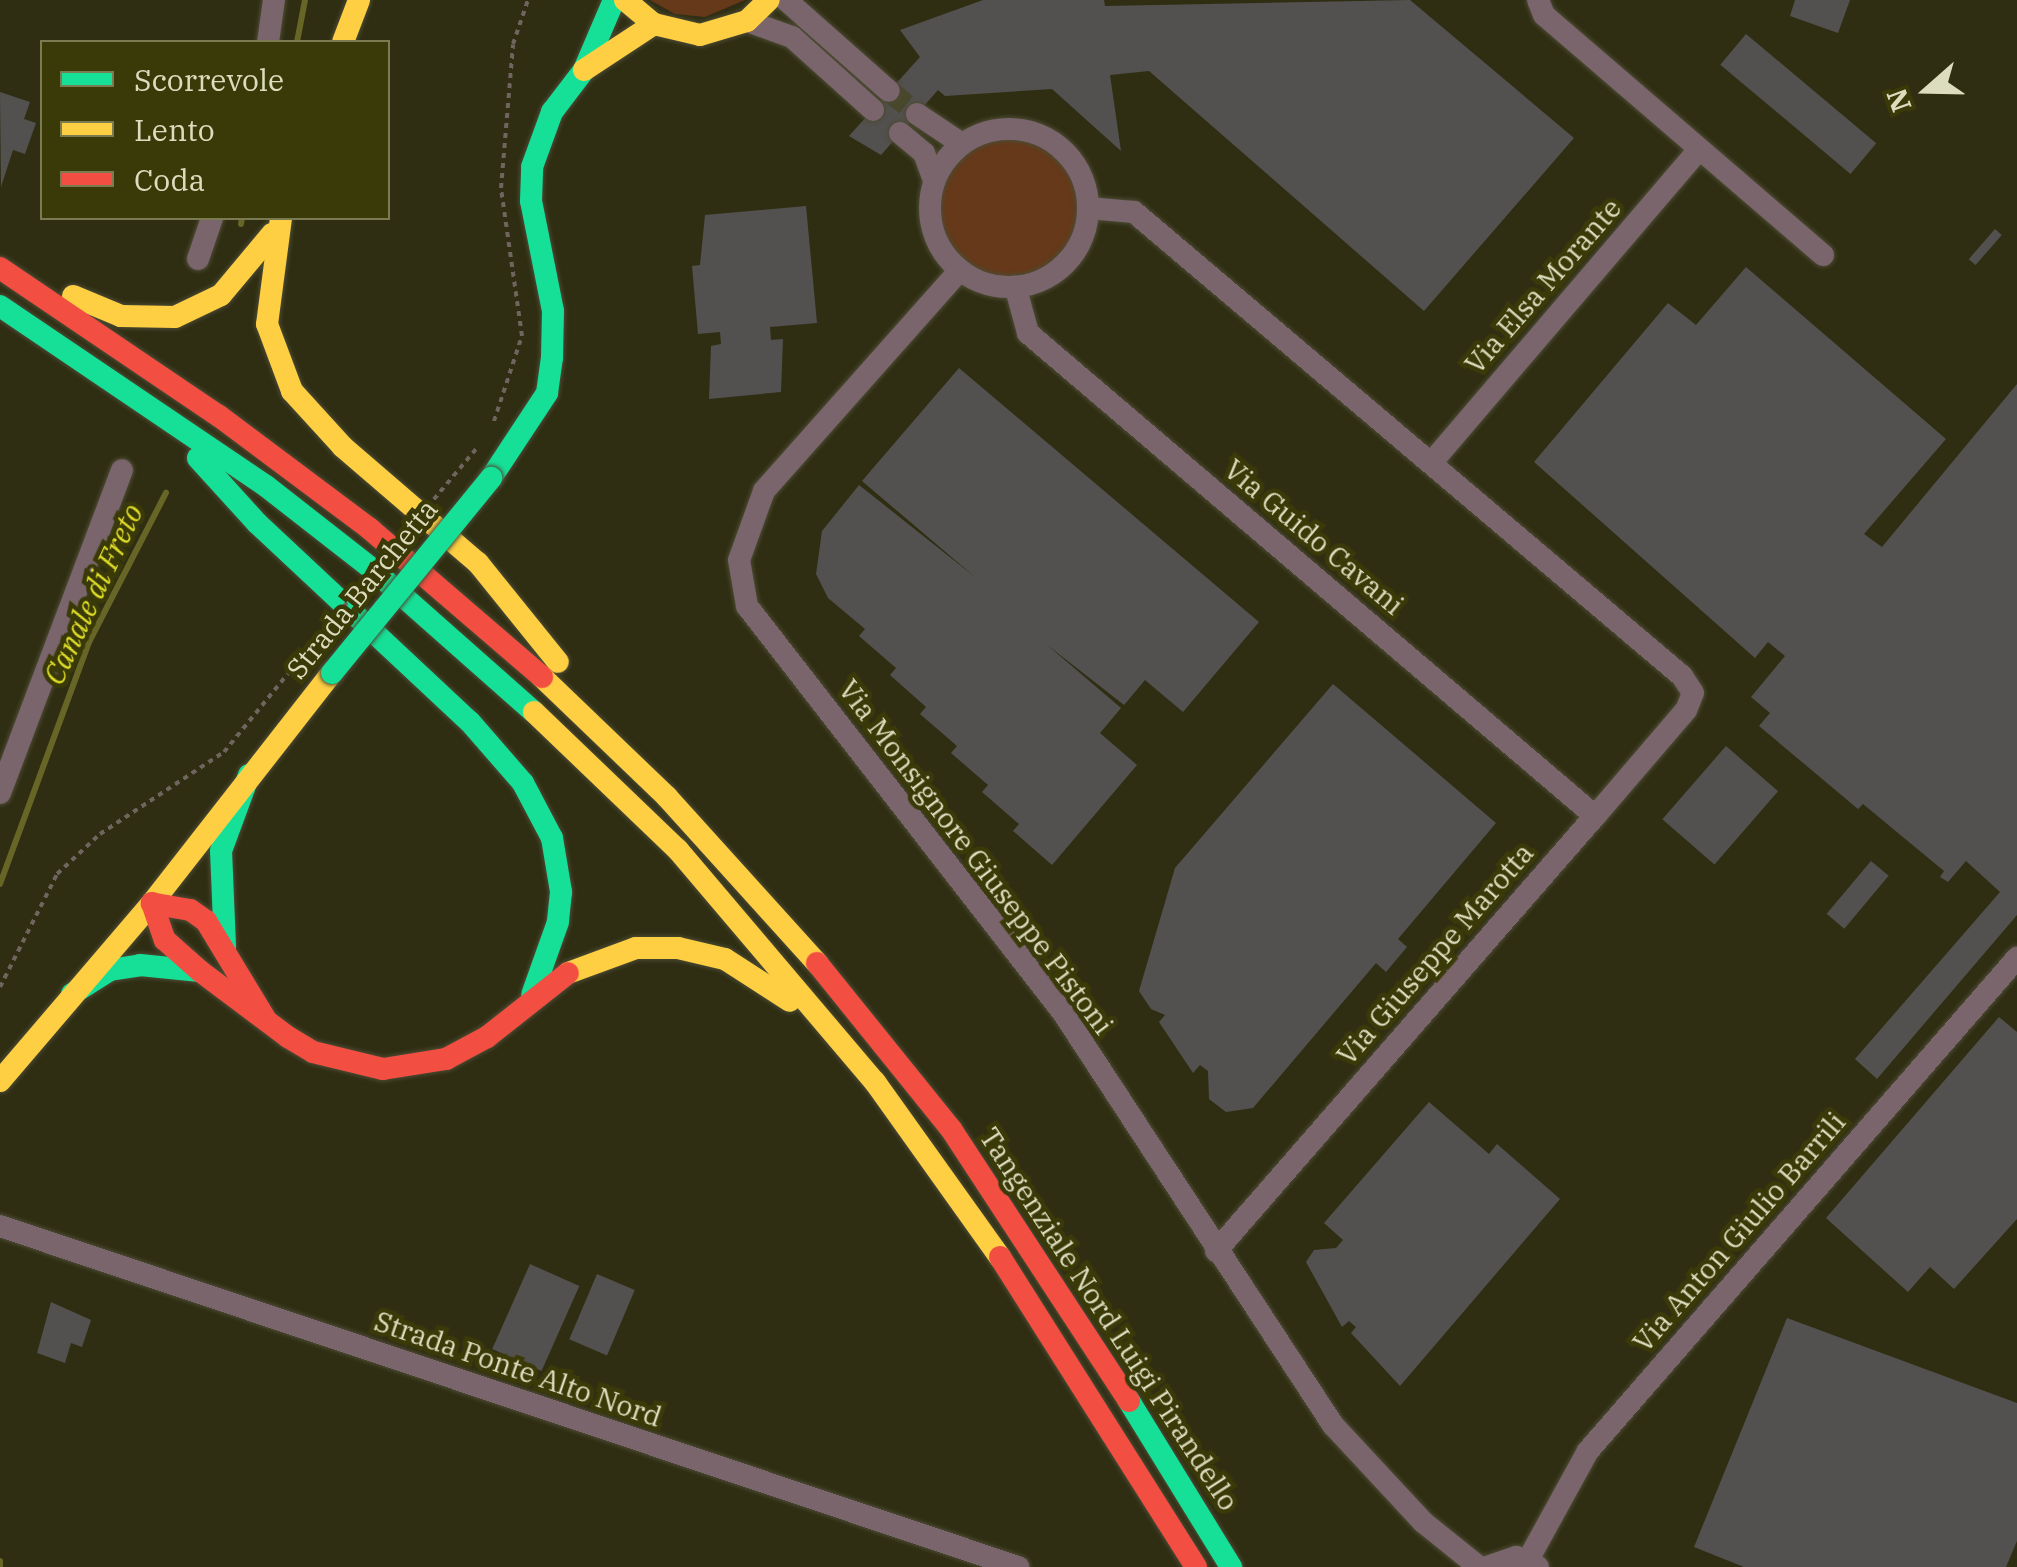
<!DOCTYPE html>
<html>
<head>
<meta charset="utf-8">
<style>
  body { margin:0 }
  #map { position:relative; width:2017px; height:1567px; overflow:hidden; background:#2f2e13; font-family:"IBM Plex Serif",serif }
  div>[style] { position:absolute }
  .green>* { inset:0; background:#66391a }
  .round { border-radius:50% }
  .stream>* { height:6px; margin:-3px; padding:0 3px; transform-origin:3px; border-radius:3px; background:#676626 }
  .building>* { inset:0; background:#53514f; transform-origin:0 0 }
  .street-tunnel>* { height:22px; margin-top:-11px; transform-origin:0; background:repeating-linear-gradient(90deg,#49482d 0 22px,transparent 0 33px) }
  .path>* { height:4px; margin-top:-2px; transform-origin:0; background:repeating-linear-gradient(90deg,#6f655e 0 5px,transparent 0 10px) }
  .roads { filter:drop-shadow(0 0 2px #4c4b34) drop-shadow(0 0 2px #4c4b34) }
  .street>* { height:22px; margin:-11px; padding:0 11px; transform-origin:11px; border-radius:11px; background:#79656b }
  .street>.ring { margin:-11px; padding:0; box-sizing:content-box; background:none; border:22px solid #79656b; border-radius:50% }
  .fast>* { height:22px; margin:-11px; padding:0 11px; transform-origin:11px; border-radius:11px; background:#16e098 }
  .slow>* { height:22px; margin:-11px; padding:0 11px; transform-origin:11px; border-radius:11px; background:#ffcf43 }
  .jam>* { height:22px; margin:-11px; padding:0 11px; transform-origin:11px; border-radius:11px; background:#f24e42 }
  .path-bridge>* { height:4px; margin-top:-2px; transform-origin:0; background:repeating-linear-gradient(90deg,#6f655e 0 5px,transparent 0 10px) }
  .bridges { filter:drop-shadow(0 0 2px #4c4b34) drop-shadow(0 0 2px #4c4b34) }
  .fast-bridge>* { height:22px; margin:-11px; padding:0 11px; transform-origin:11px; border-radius:11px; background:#16e098 }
  span { translate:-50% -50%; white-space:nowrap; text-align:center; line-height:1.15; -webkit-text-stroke:9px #3a3908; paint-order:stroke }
  .street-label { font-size:28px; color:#dcddbe }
  .water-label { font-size:30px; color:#dedd2a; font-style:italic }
  .legend { position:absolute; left:40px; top:40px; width:350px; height:180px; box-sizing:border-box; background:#3a3908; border:2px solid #7b7b51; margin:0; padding:12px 18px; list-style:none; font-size:30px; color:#dcddbe }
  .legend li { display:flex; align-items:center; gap:20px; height:50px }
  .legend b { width:50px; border:2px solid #7b7b51 }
  .north { position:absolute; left:1877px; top:40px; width:100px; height:100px; -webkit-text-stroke:8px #3a3908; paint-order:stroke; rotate:250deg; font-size:28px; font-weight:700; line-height:40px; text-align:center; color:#dcddbe }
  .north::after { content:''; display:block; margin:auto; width:35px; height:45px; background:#dcddbe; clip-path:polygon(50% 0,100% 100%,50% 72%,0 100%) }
</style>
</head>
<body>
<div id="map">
  <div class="green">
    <i style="clip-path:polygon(650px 0,745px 0,705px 17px,675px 14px)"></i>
    <i class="round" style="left:941px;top:140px;width:136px;height:136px"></i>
  </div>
  <div class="stream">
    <i style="left:297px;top:42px;width:43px;rotate:-79.2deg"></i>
    <i style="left:241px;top:224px;width:6px;rotate:-81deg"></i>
    <i style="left:0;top:884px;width:258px;rotate:-69.8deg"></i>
    <i style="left:89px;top:642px;width:168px;rotate:-62.7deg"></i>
    <i style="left:0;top:1561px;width:6px;rotate:90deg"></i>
  </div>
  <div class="building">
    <i style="clip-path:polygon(983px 0,1104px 0,1105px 6px,1410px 0,1574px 138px,1424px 311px,1149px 71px,1110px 75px,1121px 151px,1052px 89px,945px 96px,938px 90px,881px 155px,849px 136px,920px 57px,900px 30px)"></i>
    <i style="clip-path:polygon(1795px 0,1850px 0,1838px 33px,1790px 16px)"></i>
    <i style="left:1746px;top:34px;width:170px;height:40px;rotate:40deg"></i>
    <i style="clip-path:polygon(0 92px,30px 102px,24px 119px,36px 123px,25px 154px,13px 150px,1px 187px)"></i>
    <i style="clip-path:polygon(806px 206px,817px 323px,770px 327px,771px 340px,783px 339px,781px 392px,709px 399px,711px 346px,721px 344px,720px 332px,698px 334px,692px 266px,700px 265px,705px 215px)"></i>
    <i style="left:1995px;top:229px;width:9px;height:40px;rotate:41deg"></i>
    <i style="clip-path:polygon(1746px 267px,1946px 439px,1864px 534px,1882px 547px,2017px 384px,2017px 915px,1877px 1079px,1855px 1059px,2000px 892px,1966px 861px,1948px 882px,1940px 877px,1944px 871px,1863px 804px,1858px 809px,1759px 726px,1770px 713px,1751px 697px,1785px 656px,1768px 642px,1755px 658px,1534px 462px,1668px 303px,1696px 325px)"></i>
    <i style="clip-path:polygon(959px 368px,1259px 622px,1183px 712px,1145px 680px,1124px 705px,1046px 644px,1121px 708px,1100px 733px,1137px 765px,1052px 865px,1013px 831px,1019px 824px,982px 792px,988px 785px,951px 753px,957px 746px,920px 714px,926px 707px,890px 675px,896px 668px,859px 636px,865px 629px,828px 598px,816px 574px,822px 531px,859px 485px,975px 577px,862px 481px)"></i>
    <i style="clip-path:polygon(1333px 684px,1496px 823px,1398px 939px,1407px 947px,1386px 972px,1376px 963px,1253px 1108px,1226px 1112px,1209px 1099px,1208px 1071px,1200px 1065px,1193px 1073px,1159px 1022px,1165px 1015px,1151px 1009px,1139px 991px,1175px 868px)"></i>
    <i style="left:1726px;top:746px;width:69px;height:97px;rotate:41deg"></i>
    <i style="left:1871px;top:861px;width:23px;height:69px;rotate:40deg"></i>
    <i style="clip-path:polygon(1999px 1017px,2017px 1032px,2017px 1219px,1954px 1289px,1930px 1267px,1908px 1292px,1826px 1218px)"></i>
    <i style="clip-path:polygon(1429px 1102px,1489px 1154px,1497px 1144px,1560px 1199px,1400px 1386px,1351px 1333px,1356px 1327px,1349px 1321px,1342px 1327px,1306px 1262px,1314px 1250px,1336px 1248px,1343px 1240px,1324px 1223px)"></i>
    <i style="left:530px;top:1264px;width:54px;height:93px;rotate:24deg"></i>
    <i style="left:597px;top:1274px;width:41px;height:71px;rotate:23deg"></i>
    <i style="clip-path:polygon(51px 1302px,91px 1320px,82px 1347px,71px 1343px,65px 1363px,37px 1353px)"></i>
    <i style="clip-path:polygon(1787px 1318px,2017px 1403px,2017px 1541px,2006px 1567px,1744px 1567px,1694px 1547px)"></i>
  </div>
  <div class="street-tunnel">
    <i style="left:889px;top:91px;width:36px;rotate:39deg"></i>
  </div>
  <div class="path">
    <i style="left:494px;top:421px;width:89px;rotate:-71.8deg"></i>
    <i style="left:522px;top:336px;width:149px;rotate:-98.1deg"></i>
    <i style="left:501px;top:188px;width:144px;rotate:-85.2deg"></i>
    <i style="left:513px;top:44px;width:46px;rotate:-71.2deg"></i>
    <i style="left:0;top:987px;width:127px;rotate:-63.2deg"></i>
    <i style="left:57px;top:874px;width:59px;rotate:-42.9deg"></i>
    <i style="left:100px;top:834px;width:149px;rotate:-33.5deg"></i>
    <i style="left:224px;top:752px;width:119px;rotate:-50.8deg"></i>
  </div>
  <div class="roads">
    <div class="street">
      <i style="left:786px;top:0;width:137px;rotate:41.5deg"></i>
      <i style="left:1538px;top:0;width:16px;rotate:68deg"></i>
      <i style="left:1544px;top:15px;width:368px;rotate:40.7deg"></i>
      <i style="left:747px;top:21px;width:48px;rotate:19.6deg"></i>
      <i style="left:792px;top:37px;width:109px;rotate:42deg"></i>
      <i style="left:268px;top:42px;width:42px;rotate:-81.9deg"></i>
      <i style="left:917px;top:114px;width:54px;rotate:33.7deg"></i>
      <i class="ring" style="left:930px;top:129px;width:136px;height:136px"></i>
      <i style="left:900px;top:133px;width:31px;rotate:40deg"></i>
      <i style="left:924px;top:153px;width:30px;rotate:70deg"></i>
      <i style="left:1088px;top:208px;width:46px;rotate:5deg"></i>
      <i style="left:1134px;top:212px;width:718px;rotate:40.26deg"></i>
      <i style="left:1682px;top:676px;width:20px;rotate:57deg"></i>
      <i style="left:1693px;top:693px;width:18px;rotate:112deg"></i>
      <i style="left:1686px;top:710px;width:140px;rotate:130.6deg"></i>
      <i style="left:1595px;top:816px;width:577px;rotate:131.06deg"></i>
      <i style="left:198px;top:259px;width:43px;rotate:-71.1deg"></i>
      <i style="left:960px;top:270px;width:295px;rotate:131.6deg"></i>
      <i style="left:764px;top:491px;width:73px;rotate:109.9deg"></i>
      <i style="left:739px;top:560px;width:47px;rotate:80.1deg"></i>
      <i style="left:747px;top:606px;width:517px;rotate:52.15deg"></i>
      <i style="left:1064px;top:1014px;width:491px;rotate:56.8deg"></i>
      <i style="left:1333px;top:1425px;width:132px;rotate:47.1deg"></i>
      <i style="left:1423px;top:1522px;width:72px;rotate:38.8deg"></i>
      <i style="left:1016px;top:289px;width:46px;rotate:74.7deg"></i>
      <i style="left:1028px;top:333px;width:745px;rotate:40.43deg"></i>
      <i style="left:1432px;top:462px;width:411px;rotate:-49.5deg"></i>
      <i style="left:0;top:793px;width:345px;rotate:-69.3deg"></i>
      <i style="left:0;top:1226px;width:1074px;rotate:18.52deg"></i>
      <i style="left:1528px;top:1560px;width:124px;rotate:-61.2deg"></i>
      <i style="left:1588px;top:1451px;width:654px;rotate:-48.97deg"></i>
      <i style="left:1487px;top:1567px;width:31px;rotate:-19deg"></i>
      <i style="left:1516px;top:1557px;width:24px;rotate:24deg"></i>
    </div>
    <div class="fast">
      <i style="left:0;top:306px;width:321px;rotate:34.1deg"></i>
      <i style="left:266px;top:486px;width:133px;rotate:38deg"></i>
      <i style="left:371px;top:568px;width:217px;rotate:41.5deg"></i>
      <i style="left:198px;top:458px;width:88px;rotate:47.8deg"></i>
      <i style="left:257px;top:523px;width:291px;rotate:43.1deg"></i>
      <i style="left:470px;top:722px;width:81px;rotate:49deg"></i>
      <i style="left:523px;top:783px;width:62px;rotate:62.2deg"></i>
      <i style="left:552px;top:838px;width:55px;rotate:80.5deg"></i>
      <i style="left:561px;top:892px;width:30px;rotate:96deg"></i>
      <i style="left:558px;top:922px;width:77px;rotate:109.6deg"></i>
      <i style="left:491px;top:478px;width:102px;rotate:-56.6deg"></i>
      <i style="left:547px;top:393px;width:35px;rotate:-82deg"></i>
      <i style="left:552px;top:358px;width:47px;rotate:-88.8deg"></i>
      <i style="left:553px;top:311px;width:112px;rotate:-101.3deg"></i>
      <i style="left:531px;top:201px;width:34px;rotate:-88deg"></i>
      <i style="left:532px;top:167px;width:59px;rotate:-70deg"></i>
      <i style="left:552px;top:112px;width:53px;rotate:-52.7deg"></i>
      <i style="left:584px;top:70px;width:76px;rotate:-66.8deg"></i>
      <i style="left:225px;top:946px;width:95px;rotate:-92.4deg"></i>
      <i style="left:221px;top:851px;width:81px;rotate:-69.8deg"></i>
      <i style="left:72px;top:994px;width:45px;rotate:-32.3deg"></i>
      <i style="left:110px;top:970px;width:30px;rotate:-9deg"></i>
      <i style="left:140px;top:965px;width:60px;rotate:5.7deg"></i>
      <i style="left:1129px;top:1401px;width:195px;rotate:58.4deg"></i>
    </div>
    <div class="slow">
      <i style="left:625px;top:0;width:38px;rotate:40deg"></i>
      <i style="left:654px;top:24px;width:47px;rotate:13.4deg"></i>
      <i style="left:700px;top:35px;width:49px;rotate:-16.6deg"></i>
      <i style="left:747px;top:21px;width:30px;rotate:-44deg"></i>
      <i style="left:343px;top:42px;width:45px;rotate:-69.1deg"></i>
      <i style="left:584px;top:70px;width:84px;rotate:-33.3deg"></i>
      <i style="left:281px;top:218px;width:107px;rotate:97.5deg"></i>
      <i style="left:267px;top:324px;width:72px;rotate:69.5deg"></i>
      <i style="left:292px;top:391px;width:76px;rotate:47.7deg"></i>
      <i style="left:343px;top:447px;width:178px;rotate:40.7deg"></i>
      <i style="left:478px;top:563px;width:127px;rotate:51.1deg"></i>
      <i style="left:73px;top:296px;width:52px;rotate:22.6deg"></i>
      <i style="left:121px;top:316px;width:54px;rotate:1.1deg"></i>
      <i style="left:175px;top:317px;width:51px;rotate:-25.6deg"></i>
      <i style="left:221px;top:295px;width:80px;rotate:-50.1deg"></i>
      <i style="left:542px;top:677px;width:173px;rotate:43.8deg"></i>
      <i style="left:667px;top:797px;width:224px;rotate:47.9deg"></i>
      <i style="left:534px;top:712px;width:199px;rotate:43.8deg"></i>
      <i style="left:678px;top:850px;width:304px;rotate:49.7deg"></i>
      <i style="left:875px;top:1082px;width:215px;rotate:54.5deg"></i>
      <i style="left:568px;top:973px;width:72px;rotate:-20.2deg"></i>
      <i style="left:636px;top:948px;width:42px"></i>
      <i style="left:678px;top:948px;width:48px;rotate:13.2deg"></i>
      <i style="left:725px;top:959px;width:77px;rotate:32.9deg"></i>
      <i style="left:0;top:1081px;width:234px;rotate:-49.5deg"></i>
      <i style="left:152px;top:903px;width:292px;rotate:-52deg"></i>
    </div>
    <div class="jam">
      <i style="left:0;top:268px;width:264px;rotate:34.1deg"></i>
      <i style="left:219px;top:416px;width:189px;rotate:36.8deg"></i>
      <i style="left:370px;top:529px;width:227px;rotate:40.7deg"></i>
      <i style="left:817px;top:963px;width:213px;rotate:51.1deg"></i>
      <i style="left:951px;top:1129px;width:325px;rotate:56.8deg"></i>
      <i style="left:266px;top:1020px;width:116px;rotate:-121.2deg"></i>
      <i style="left:206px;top:921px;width:19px;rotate:-145deg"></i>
      <i style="left:190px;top:910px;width:39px;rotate:-170deg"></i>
      <i style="left:152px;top:903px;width:39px;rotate:71deg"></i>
      <i style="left:165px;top:940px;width:47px;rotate:41.5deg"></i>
      <i style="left:200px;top:971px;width:110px;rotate:36.9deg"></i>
      <i style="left:288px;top:1037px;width:29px;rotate:31deg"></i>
      <i style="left:313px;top:1052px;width:72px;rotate:13.7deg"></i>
      <i style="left:383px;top:1069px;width:64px;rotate:-9deg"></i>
      <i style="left:446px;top:1059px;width:47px;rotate:-28.2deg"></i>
      <i style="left:487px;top:1037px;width:103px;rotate:-38.3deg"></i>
      <i style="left:1000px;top:1257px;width:367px;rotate:57.7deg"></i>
    </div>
  </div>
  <div class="path-bridge">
    <i style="left:299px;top:660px;width:277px;rotate:-50deg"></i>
  </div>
  <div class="bridges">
    <div class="fast-bridge">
      <i style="left:332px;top:673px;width:252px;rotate:-50.8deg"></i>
    </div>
  </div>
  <div class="street-label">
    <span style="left:1543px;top:286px;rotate:-49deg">Via Elsa Morante</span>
    <span style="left:1314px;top:537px;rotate:40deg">Via Guido Cavani</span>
    <span style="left:362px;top:589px;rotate:-51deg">Strada Barchetta</span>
    <span style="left:976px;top:857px;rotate:53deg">Via Monsignore Giuseppe Pistoni</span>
    <span style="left:1435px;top:954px;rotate:-49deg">Via Giuseppe Marotta</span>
    <span style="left:1739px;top:1232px;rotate:-49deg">Via Anton Giulio Barrili</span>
    <span style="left:1109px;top:1319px;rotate:57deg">Tangenziale Nord Luigi Pirandello</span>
    <span style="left:518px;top:1369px;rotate:19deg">Strada Ponte Alto Nord</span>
  </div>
  <div class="water-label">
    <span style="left:93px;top:594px;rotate:-65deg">Canale di Freto</span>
  </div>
  <ul class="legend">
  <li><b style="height:12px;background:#16e098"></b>Scorrevole</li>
  <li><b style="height:12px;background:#ffcf43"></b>Lento</li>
  <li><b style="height:12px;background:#f24e42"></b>Coda</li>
  </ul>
  <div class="north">N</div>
</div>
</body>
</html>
